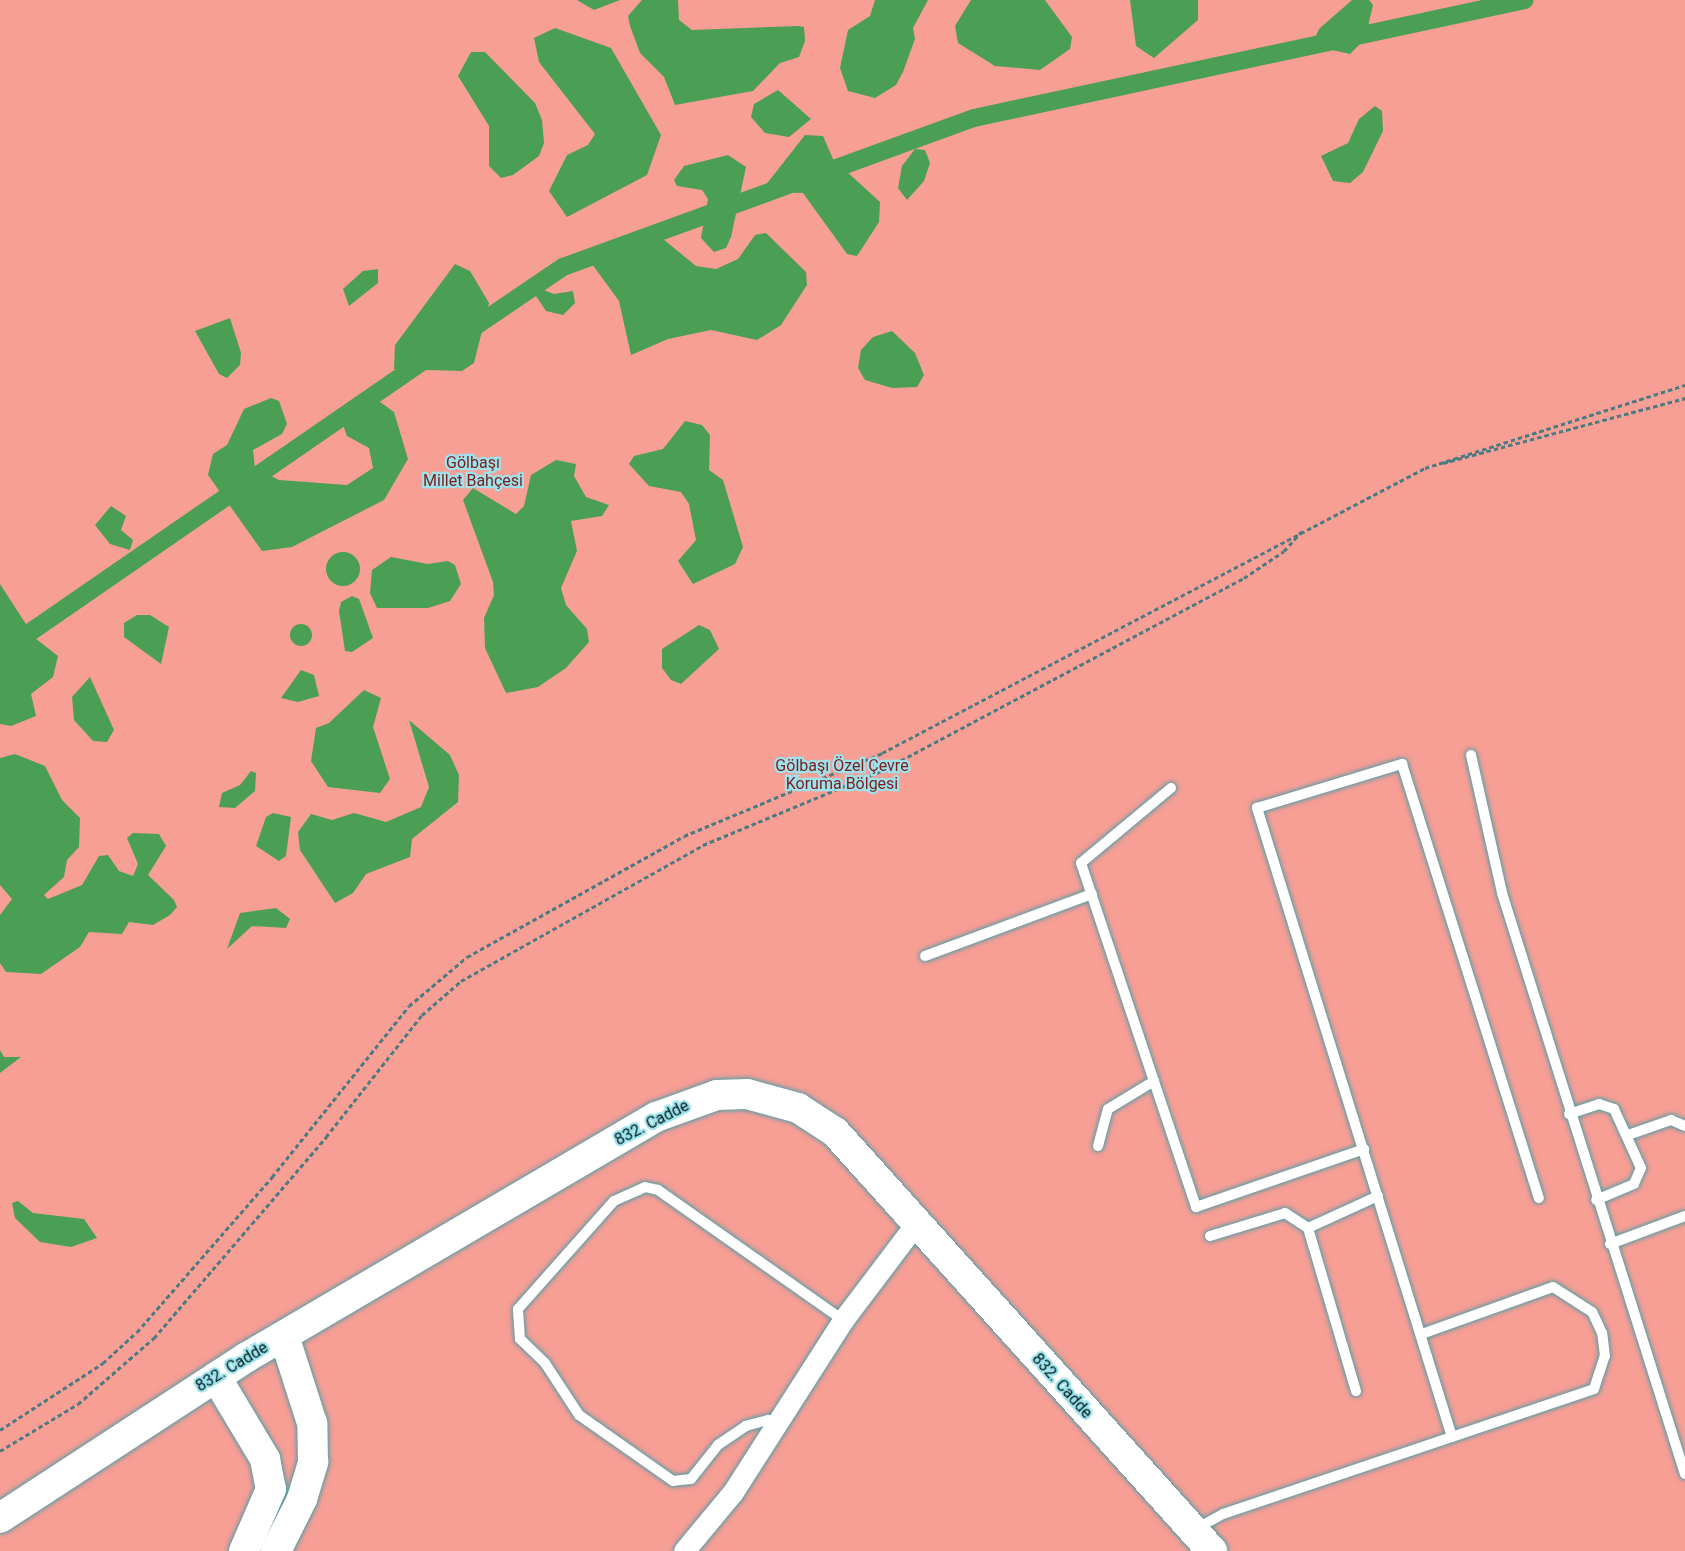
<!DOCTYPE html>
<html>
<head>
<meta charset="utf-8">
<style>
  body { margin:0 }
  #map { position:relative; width:1685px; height:1551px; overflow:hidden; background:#9de3ec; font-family:Roboto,sans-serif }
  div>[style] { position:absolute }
  .green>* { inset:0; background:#f79e95; transform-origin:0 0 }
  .water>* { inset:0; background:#4b9f54 }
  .round { border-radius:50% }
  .canal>* { height:18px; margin:-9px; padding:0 9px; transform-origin:9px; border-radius:9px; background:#4b9f54 }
  .path>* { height:3px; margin-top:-1.5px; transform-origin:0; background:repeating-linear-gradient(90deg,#4b7b81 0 4.5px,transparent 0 7.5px) }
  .roads { filter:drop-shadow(0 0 2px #589da6) drop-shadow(0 0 2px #589da6) }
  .lane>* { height:10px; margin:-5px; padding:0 5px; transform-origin:5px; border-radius:5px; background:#fff }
  .street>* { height:21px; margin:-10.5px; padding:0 10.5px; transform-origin:10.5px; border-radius:10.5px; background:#fff }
  .secondary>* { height:30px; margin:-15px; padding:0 15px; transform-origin:15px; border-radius:15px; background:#fff }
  span { translate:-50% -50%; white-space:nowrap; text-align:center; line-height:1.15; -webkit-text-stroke:4.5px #9de3ec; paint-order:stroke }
  .park-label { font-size:16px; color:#7e1b1b }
  .street-label { font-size:16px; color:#001b1e }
</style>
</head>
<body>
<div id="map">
  <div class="green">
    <i style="left:0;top:0;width:1685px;height:1551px"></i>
  </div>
  <div class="water">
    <i style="clip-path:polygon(577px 0,620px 0,594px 10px)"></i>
    <i style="clip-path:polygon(642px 0,678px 0,679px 20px,692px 30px,798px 26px,804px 27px,805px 41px,799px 57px,780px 63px,753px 91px,675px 105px,664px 77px,640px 53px,630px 26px,628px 16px)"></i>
    <i style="clip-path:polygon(875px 0,928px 0,913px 28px,915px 39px,903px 72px,896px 85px,875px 98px,848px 91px,840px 68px,848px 30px,870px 16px)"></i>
    <i style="clip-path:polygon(971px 0,1045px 0,1072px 37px,1070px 49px,1040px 70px,995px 66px,958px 43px,955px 26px)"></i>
    <i style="clip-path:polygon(1130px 0,1198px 0,1198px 20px,1154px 58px,1136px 46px)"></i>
    <i style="clip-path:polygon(1352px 0,1369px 0,1373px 5px,1365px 39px,1350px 54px,1323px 48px,1315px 38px,1319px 29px)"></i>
    <i style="clip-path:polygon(555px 28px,611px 48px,661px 135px,647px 175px,567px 217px,549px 191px,567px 155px,588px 145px,595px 134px,539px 62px,534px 38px)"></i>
    <i style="clip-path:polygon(471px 52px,485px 52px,535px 103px,542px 120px,544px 143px,539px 156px,513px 175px,501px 178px,489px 166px,489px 126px,458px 76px)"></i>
    <i style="clip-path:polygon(778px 90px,811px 119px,789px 137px,765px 133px,751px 117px,754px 104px)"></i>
    <i style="clip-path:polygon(1375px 106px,1382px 111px,1383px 131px,1363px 172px,1350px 183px,1333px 181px,1321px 156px,1348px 143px,1359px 119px)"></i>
    <i style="clip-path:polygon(805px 135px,823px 136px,833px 159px,880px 202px,879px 222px,857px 256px,847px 254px,803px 193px,769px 192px,765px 186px)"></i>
    <i style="clip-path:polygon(915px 149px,925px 150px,930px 163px,924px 181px,907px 200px,898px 188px,902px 166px)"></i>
    <i style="clip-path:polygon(728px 155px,746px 167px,731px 237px,726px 248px,714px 252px,701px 238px,708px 199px,702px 190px,677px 186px,674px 180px,684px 166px)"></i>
    <i style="clip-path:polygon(766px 233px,806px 272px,807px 285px,781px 325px,757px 340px,711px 330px,668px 339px,631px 355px,619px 301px,592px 264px,598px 255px,663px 239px,696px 266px,716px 269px,738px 259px,755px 235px)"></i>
    <i style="clip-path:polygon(455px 264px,470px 271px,489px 303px,474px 363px,462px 371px,394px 369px,395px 345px)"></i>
    <i style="clip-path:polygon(378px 269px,378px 283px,349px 306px,343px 289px,363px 271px)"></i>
    <i style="clip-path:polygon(541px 289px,554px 294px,573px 291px,575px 303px,563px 315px,546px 311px,534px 293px)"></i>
    <i style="clip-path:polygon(230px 318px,241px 353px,240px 365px,227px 378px,219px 374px,195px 331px)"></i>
    <i style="clip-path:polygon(892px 331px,915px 353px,924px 375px,917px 387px,892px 388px,865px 380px,858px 368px,861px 350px,873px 337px)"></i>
    <i style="clip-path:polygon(369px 394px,394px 412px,408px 459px,384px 500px,292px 547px,262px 551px,208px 475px,213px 454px,227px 445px,244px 409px,271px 398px,279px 401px,287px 424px,282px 434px,253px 450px,255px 468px,279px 480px,347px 485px,373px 468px,369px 448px,347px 436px,343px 425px,353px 401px)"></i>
    <i style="clip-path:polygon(685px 421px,702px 425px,710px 435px,709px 470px,723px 480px,743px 547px,735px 564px,693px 584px,678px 561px,696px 540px,689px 504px,681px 492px,649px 486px,629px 464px,634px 456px,663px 449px)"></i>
    <i style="clip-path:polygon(556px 460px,576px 464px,574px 476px,586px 497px,609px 505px,602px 516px,571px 521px,577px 551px,561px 588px,566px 605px,587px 629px,589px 642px,566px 668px,538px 687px,506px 693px,485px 648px,484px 618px,494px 595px,493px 582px,463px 500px,473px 488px,516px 514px,524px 506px,531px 475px)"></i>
    <i style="clip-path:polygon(111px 506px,126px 516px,121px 530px,133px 540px,130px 550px,110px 544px,95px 525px)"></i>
    <i class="round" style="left:326px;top:552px;width:34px;height:34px"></i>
    <i style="clip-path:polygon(391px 557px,428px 564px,448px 561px,455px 565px,461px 584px,450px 601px,428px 608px,377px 608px,370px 593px,372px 570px)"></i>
    <i style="clip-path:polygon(0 584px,35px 638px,58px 656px,53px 677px,31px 694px,36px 716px,11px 726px,0 724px)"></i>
    <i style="clip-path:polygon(352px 596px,359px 599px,373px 638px,352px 652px,345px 651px,339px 611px,341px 602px)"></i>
    <i style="clip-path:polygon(137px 615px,150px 615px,169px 627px,161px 664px,124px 637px,124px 623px)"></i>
    <i class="round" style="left:290px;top:624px;width:22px;height:22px"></i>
    <i style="clip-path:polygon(699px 625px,710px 630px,719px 649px,681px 684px,671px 680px,662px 668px,662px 649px)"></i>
    <i style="clip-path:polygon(301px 670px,314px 675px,319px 696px,298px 702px,281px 698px)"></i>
    <i style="clip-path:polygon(90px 677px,114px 730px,107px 742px,93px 741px,74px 720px,72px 697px)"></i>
    <i style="clip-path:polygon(364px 690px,381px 698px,373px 727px,390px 779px,380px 793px,328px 787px,311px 761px,316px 728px,329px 723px)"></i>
    <i style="clip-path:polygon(409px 720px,450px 755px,459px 775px,458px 802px,412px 839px,410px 857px,366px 874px,353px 893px,335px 903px,300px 850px,298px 832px,311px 814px,332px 820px,354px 813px,386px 822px,421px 807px,429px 787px)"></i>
    <i style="clip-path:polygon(15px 754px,45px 766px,62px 800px,80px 818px,79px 847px,67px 860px,64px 877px,44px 895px,48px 899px,82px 885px,99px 856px,108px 855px,119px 871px,133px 876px,138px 864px,127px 838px,133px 833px,159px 834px,166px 846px,148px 875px,174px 900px,177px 907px,170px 915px,153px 925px,129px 922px,122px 934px,89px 932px,80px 947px,41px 974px,6px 972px,0 963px,0 915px,12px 899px,0 885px,0 758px)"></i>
    <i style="clip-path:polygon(251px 771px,256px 773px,255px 791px,235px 808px,219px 807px,222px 793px,240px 785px)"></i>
    <i style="clip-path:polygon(273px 813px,291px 817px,286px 856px,279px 861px,256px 846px,266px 817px)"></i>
    <i style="clip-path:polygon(276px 908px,290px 919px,286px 928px,252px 926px,227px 949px,240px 913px)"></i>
    <i style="clip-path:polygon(0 1050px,4px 1057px,21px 1057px,0 1073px)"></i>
    <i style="clip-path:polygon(18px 1201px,33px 1213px,84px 1219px,97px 1238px,71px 1247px,40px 1242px,15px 1218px,12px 1203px)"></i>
  </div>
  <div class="canal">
    <i style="left:820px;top:174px;width:164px;rotate:-20deg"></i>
    <i style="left:974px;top:118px;width:563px;rotate:-12.09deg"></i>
    <i style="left:464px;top:334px;width:120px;rotate:-34.1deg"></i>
    <i style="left:563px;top:267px;width:246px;rotate:-20deg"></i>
    <i style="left:0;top:653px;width:518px;rotate:-34.61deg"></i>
  </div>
  <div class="path">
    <i style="left:1443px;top:463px;width:251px;rotate:-15deg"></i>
    <i style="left:0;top:1430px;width:123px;rotate:-33deg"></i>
    <i style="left:103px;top:1363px;width:46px;rotate:-42.4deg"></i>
    <i style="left:137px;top:1332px;width:206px;rotate:-48.9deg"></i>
    <i style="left:272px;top:1177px;width:219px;rotate:-51.3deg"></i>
    <i style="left:409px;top:1006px;width:76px;rotate:-40.2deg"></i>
    <i style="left:467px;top:957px;width:248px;rotate:-29.1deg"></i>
    <i style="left:684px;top:836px;width:215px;rotate:-22.7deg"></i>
    <i style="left:882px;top:753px;width:613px;rotate:-27.69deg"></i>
    <i style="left:1425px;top:468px;width:273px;rotate:-17.7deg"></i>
    <i style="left:0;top:1451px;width:91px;rotate:-31.1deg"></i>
    <i style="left:78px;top:1404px;width:101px;rotate:-41deg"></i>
    <i style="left:154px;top:1338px;width:265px;rotate:-49.4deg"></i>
    <i style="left:326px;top:1137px;width:155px;rotate:-51.8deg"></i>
    <i style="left:422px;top:1015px;width:52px;rotate:-41.1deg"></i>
    <i style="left:461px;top:981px;width:278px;rotate:-29.3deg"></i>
    <i style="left:703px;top:845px;width:193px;rotate:-22.6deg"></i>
    <i style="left:881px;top:771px;width:411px;rotate:-28deg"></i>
    <i style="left:1244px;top:578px;width:48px;rotate:-34deg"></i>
    <i style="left:1284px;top:551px;width:28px;rotate:-48deg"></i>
  </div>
  <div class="roads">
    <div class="lane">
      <i style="left:1471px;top:755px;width:141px;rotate:77.3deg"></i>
      <i style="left:1502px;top:893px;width:609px;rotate:72.52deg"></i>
      <i style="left:1171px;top:788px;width:117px;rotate:140.2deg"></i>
      <i style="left:1081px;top:863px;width:363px;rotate:71.5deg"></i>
      <i style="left:1196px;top:1207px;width:178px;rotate:-19deg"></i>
      <i style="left:925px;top:956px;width:178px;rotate:-20.4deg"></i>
      <i style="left:1569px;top:1114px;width:32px;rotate:-18deg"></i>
      <i style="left:1599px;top:1104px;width:16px;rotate:18deg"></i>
      <i style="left:1614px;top:1109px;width:65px;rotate:65.4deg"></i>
      <i style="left:1641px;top:1168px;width:17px;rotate:114deg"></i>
      <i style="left:1634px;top:1184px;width:41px;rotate:157.2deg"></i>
      <i style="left:1628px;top:1135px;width:46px;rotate:-19.2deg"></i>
      <i style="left:1671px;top:1120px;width:15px;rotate:23deg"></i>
      <i style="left:1098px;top:1146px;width:38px;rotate:-75deg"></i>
      <i style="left:1108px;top:1109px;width:54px;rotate:-31.3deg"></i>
      <i style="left:1308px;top:1228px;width:170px;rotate:73.6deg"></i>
      <i style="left:1210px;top:1236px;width:78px;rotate:-17deg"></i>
      <i style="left:1285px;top:1213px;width:27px;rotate:33deg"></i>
      <i style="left:1308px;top:1228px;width:77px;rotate:-24.6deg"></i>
      <i style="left:1610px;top:1244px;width:80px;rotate:-20.5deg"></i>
      <i style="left:777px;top:1426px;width:11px;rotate:-146deg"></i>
      <i style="left:768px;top:1420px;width:23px;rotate:165deg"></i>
      <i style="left:746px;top:1426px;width:34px;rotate:146deg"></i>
      <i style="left:718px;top:1445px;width:43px;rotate:128.5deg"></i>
      <i style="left:691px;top:1479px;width:18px;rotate:174deg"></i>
      <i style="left:673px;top:1481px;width:115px;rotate:-144.9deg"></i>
      <i style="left:579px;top:1415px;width:62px;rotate:-123.2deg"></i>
      <i style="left:545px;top:1363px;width:35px;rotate:-136deg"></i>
      <i style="left:520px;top:1339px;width:30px;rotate:-94deg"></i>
      <i style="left:518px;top:1309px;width:144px;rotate:-48.4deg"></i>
      <i style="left:614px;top:1201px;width:34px;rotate:-24deg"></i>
      <i style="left:645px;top:1187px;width:13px;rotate:13deg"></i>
      <i style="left:658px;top:1190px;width:226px;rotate:35.1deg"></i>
      <i style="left:1452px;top:1437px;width:659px;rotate:-107.22deg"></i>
      <i style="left:1257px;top:808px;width:152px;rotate:-16.9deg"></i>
      <i style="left:1402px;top:764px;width:455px;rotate:72.5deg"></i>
      <i style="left:1194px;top:1530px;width:33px;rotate:-29deg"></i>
      <i style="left:1223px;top:1514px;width:391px;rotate:-18.6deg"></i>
      <i style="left:1594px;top:1389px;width:35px;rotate:-72deg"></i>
      <i style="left:1605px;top:1356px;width:23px;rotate:-97deg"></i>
      <i style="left:1602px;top:1333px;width:23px;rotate:-115deg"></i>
      <i style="left:1592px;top:1312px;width:46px;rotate:-147.3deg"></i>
      <i style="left:1553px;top:1287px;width:139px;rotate:160.3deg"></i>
    </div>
    <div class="street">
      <i style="left:684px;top:1551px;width:77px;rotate:-50.3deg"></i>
      <i style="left:733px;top:1492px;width:204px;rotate:-57.4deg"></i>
      <i style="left:843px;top:1320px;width:123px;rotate:-52.9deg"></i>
    </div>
    <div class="secondary">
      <i style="left:216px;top:1377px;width:96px;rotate:59.1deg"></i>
      <i style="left:265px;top:1459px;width:31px;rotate:79deg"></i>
      <i style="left:271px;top:1489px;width:68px;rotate:113.5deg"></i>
      <i style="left:0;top:1518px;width:295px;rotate:-33.1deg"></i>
      <i style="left:247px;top:1357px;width:474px;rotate:-30.4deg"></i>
      <i style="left:656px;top:1117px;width:65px;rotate:-19.8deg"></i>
      <i style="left:717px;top:1095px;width:30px;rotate:-2deg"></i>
      <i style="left:747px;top:1094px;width:53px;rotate:15.4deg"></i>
      <i style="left:798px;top:1108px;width:44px;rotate:33deg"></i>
      <i style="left:835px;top:1132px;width:564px;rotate:48.02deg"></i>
      <i style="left:276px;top:1551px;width:58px;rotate:-63.4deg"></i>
      <i style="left:302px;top:1499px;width:39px;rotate:-73deg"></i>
      <i style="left:313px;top:1462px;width:39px;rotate:-91deg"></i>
      <i style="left:312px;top:1423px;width:91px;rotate:-107.8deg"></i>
    </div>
  </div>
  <div class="park-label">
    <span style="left:473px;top:472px">Gölbaşı<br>Millet Bahçesi</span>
    <span style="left:842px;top:775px">Gölbaşı Özel Çevre<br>Koruma Bölgesi</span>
  </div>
  <div class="street-label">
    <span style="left:652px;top:1123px;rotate:-27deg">832. Cadde</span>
    <span style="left:232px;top:1367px;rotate:-31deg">832. Cadde</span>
    <span style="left:1062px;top:1386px;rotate:48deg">832. Cadde</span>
  </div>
</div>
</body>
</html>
